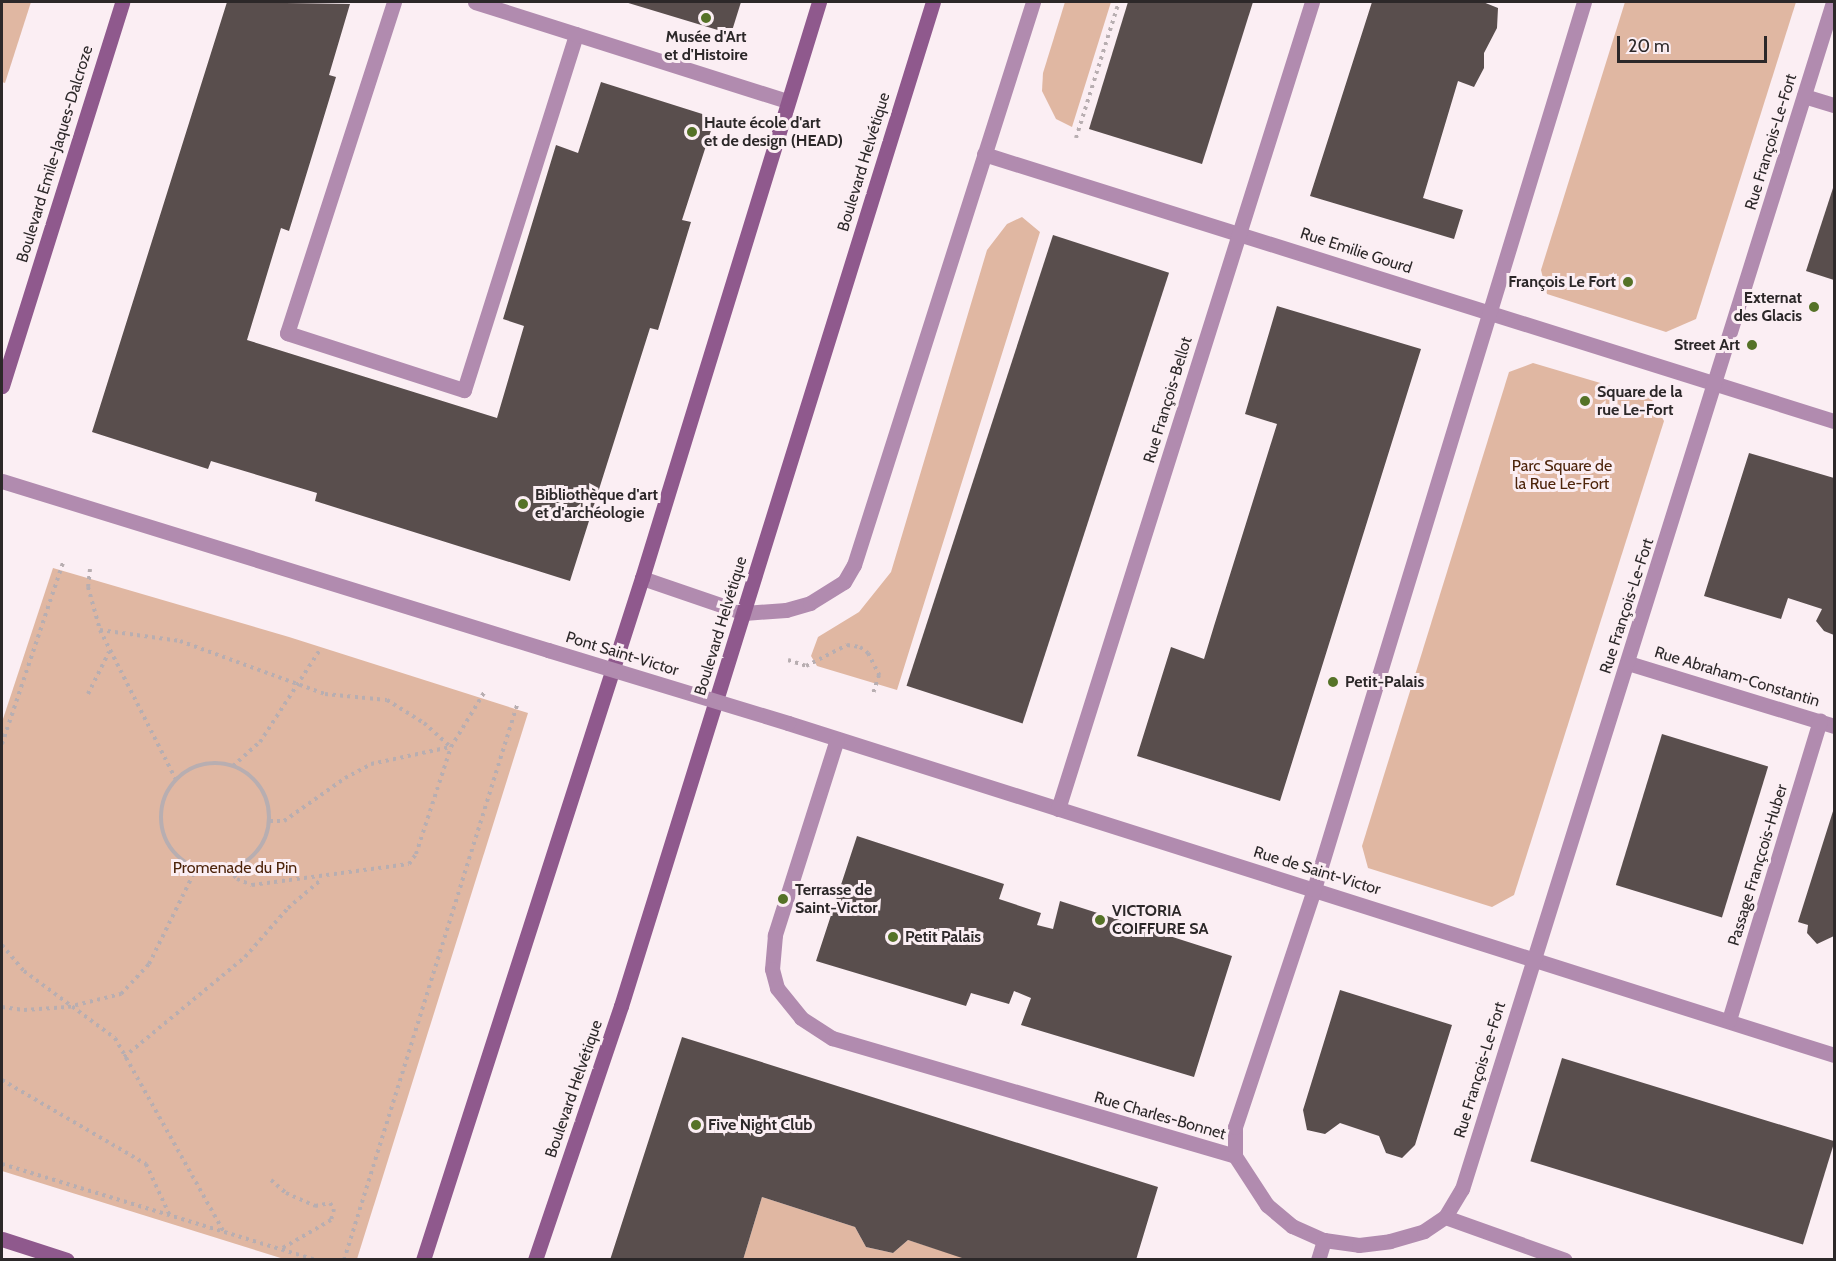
<!DOCTYPE html>
<html>
<head>
<meta charset="utf-8">
<style>
  body { margin:0 }
  #map { position:relative; width:1836px; height:1261px; overflow:hidden; background:#fbeef3; font-family:Cabin,sans-serif }
  div>[style] { position:absolute }
  .green>* { inset:0; background:#e0b7a2 }
  .building>* { inset:0; background:#594e4d; transform-origin:0 0 }
  .path>* { height:4px; margin-top:-2px; transform-origin:0; background:repeating-linear-gradient(90deg,#b8aeb1 0 3px,transparent 0 7.5px) }
  .path>.ring { margin:-2px; padding:0; box-sizing:content-box; background:none; border:4px solid #b8aeb1; border-radius:50% }
  .lane>* { height:15px; margin:-7.5px; padding:0 7.5px; transform-origin:7.5px; border-radius:7.5px; background:#b18baf }
  .street>* { height:15px; margin:-7.5px; padding:0 7.5px; transform-origin:7.5px; border-radius:7.5px; background:#b18baf }
  .secondary>* { height:15px; margin:-7.5px; padding:0 7.5px; transform-origin:7.5px; border-radius:7.5px; background:#8f598d }
  .street-bridge>* { height:15px; margin:-7.5px; padding:0 7.5px; transform-origin:7.5px; border-radius:7.5px; background:#b18baf }
  .dots>* { width:16px; height:16px; translate:-50% -50%; box-sizing:border-box; border:3px solid #fbeef3; border-radius:50% }
  span { translate:-50% -50%; white-space:nowrap; text-align:center; line-height:1.15; -webkit-text-stroke:6px #fbeef3; paint-order:stroke }
  .poi-label { font-size:16px; color:#2c2829; font-weight:700 }
  .left { translate:0 -50%; text-align:left }
  .right { translate:-100% -50%; text-align:right }
  .street-label { font-size:16px; color:#2c2829 }
  .park-label { font-size:16px; color:#4d240b }
  .frame { position:absolute; inset:0; border:3px solid #2c2829; pointer-events:none }
  .scale { position:absolute; left:1617px; top:36px; width:150px; height:27px; box-sizing:border-box; border:3px solid #2c2829; border-top:0; padding-left:8px; font-size:18px; line-height:21px; white-space:nowrap; color:#2c2829; -webkit-text-stroke:4px #fbeef3; paint-order:stroke }
</style>
</head>
<body>
<div id="map">
  <div class="green">
    <i style="clip-path:polygon(2px 2px,31px 2px,5px 83px,2px 82px)"></i>
    <i style="clip-path:polygon(1065px 2px,1111px 2px,1072px 127px,1056px 119px,1042px 91px,1043px 73px)"></i>
    <i style="clip-path:polygon(1625px 2px,1796px 2px,1696px 319px,1666px 332px,1547px 294px,1541px 270px)"></i>
    <i style="clip-path:polygon(1022px 217px,1040px 232px,897px 690px,817px 666px,811px 656px,818px 637px,859px 612px,891px 572px,987px 250px,1007px 224px)"></i>
    <i style="clip-path:polygon(1533px 363px,1651px 398px,1664px 421px,1514px 895px,1492px 907px,1368px 868px,1362px 846px,1509px 372px)"></i>
    <i style="clip-path:polygon(53px 568px,289px 637px,528px 713px,357px 1259px,284px 1259px,2px 1171px,2px 722px)"></i>
    <i style="clip-path:polygon(762px 1197px,855px 1227px,866px 1247px,893px 1253px,908px 1240px,968px 1259px,743px 1260px)"></i>
  </div>
  <div class="building">
    <i style="clip-path:polygon(227px 2px,350px 4px,329px 75px,336px 77px,312px 156px,289px 231px,281px 228px,247px 340px,497px 418px,524px 326px,503px 319px,556px 145px,578px 153px,601px 82px,715px 118px,682px 220px,691px 222px,658px 330px,650px 328px,570px 581px,315px 501px,317px 493px,211px 461px,208px 469px,92px 432px)"></i>
    <i style="clip-path:polygon(625px 2px,741px 2px,731px 34px)"></i>
    <i style="clip-path:polygon(1128px 2px,1253px 2px,1202px 164px,1089px 129px)"></i>
    <i style="clip-path:polygon(1372px 2px,1483px 2px,1498px 8px,1497px 28px,1484px 53px,1484px 68px,1474px 87px,1458px 81px,1423px 198px,1463px 210px,1454px 239px,1310px 196px)"></i>
    <i style="clip-path:polygon(1834px 185px,1834px 280px,1806px 271px)"></i>
    <i style="left:1053px;top:235px;width:122px;height:474px;rotate:18deg"></i>
    <i style="clip-path:polygon(1277px 306px,1421px 349px,1280px 801px,1137px 756px,1171px 647px,1204px 659px,1214px 626px,1277px 424px,1245px 414px)"></i>
    <i style="clip-path:polygon(1749px 453px,1834px 478px,1834px 635px,1824px 631px,1816px 621px,1822px 609px,1788px 598px,1781px 619px,1704px 596px)"></i>
    <i style="left:1662px;top:734px;width:111px;height:158px;rotate:17deg"></i>
    <i style="clip-path:polygon(1834px 808px,1834px 936px,1817px 944px,1807px 933px,1808px 925px,1798px 922px)"></i>
    <i style="clip-path:polygon(857px 836px,1004px 884px,999px 899px,1041px 913px,1037px 925px,1053px 929px,1060px 901px,1232px 956px,1194px 1077px,1021px 1025px,1031px 998px,1014px 991px,1009px 1004px,971px 993px,966px 1006px,816px 961px)"></i>
    <i style="clip-path:polygon(1340px 990px,1452px 1025px,1415px 1145px,1402px 1158px,1386px 1153px,1379px 1136px,1340px 1123px,1325px 1134px,1307px 1130px,1303px 1110px)"></i>
    <i style="clip-path:polygon(682px 1037px,1158px 1187px,1136px 1260px,968px 1260px,908px 1240px,893px 1253px,866px 1247px,855px 1227px,762px 1197px,743px 1260px,610px 1260px)"></i>
    <i style="left:1562px;top:1058px;width:285px;height:108px;rotate:17deg"></i>
  </div>
  <div class="path">
    <i style="left:1076px;top:138px;width:143px;rotate:-72.5deg"></i>
    <i style="left:90px;top:569px;width:18px;rotate:96deg"></i>
    <i style="left:88px;top:587px;width:45px;rotate:74.4deg"></i>
    <i style="left:100px;top:630px;width:168px;rotate:63.1deg"></i>
    <i style="left:100px;top:630px;width:81px;rotate:7.8deg"></i>
    <i style="left:180px;top:641px;width:154px;rotate:20.1deg"></i>
    <i style="left:325px;top:694px;width:62px;rotate:5.5deg"></i>
    <i style="left:387px;top:700px;width:44px;rotate:31.9deg"></i>
    <i style="left:424px;top:723px;width:36px;rotate:42deg"></i>
    <i style="left:788px;top:660px;width:19px;rotate:18deg"></i>
    <i style="left:806px;top:666px;width:46px;rotate:-27.1deg"></i>
    <i style="left:847px;top:645px;width:13px;rotate:9deg"></i>
    <i style="left:860px;top:647px;width:10px;rotate:37deg"></i>
    <i style="left:868px;top:653px;width:25px;rotate:63deg"></i>
    <i style="left:879px;top:675px;width:19px;rotate:108deg"></i>
    <i style="left:88px;top:694px;width:47px;rotate:-63.4deg"></i>
    <i style="left:2px;top:744px;width:194px;rotate:-71.4deg"></i>
    <i class="ring" style="left:161px;top:763px;width:104px;height:104px"></i>
    <i style="left:233px;top:766px;width:36px;rotate:-42deg"></i>
    <i style="left:260px;top:742px;width:112px;rotate:-57deg"></i>
    <i style="left:270px;top:821px;width:14px"></i>
    <i style="left:284px;top:821px;width:75px;rotate:-35.2deg"></i>
    <i style="left:345px;top:778px;width:30px;rotate:-28deg"></i>
    <i style="left:371px;top:764px;width:81px;rotate:-12.1deg"></i>
    <i style="left:229px;top:870px;width:12px;rotate:48deg"></i>
    <i style="left:237px;top:879px;width:16px;rotate:22deg"></i>
    <i style="left:252px;top:885px;width:158px;rotate:-7.6deg"></i>
    <i style="left:409px;top:864px;width:12px;rotate:-55deg"></i>
    <i style="left:416px;top:854px;width:113px;rotate:-71.9deg"></i>
    <i style="left:451px;top:747px;width:66px;rotate:-58.7deg"></i>
    <i style="left:2px;top:945px;width:34px;rotate:50deg"></i>
    <i style="left:24px;top:971px;width:113px;rotate:36.4deg"></i>
    <i style="left:115px;top:1038px;width:223px;rotate:60.7deg"></i>
    <i style="left:2px;top:1007px;width:22px;rotate:8deg"></i>
    <i style="left:24px;top:1010px;width:44px;rotate:-3.9deg"></i>
    <i style="left:68px;top:1007px;width:55px;rotate:-13.8deg"></i>
    <i style="left:121px;top:994px;width:41px;rotate:-47deg"></i>
    <i style="left:149px;top:964px;width:106px;rotate:-63.7deg"></i>
    <i style="left:124px;top:1057px;width:157px;rotate:-39.6deg"></i>
    <i style="left:245px;top:957px;width:65px;rotate:-48.7deg"></i>
    <i style="left:288px;top:908px;width:45px;rotate:-40.5deg"></i>
    <i style="left:2px;top:1080px;width:167px;rotate:30.3deg"></i>
    <i style="left:146px;top:1164px;width:57px;rotate:65.2deg"></i>
    <i style="left:2px;top:1164px;width:328px;rotate:17deg"></i>
    <i style="left:271px;top:1180px;width:20px;rotate:41deg"></i>
    <i style="left:286px;top:1193px;width:32px;rotate:24deg"></i>
    <i style="left:315px;top:1206px;width:15px;rotate:-11deg"></i>
    <i style="left:330px;top:1203px;width:7px;rotate:56deg"></i>
    <i style="left:334px;top:1209px;width:11px;rotate:105deg"></i>
    <i style="left:331px;top:1220px;width:58px;rotate:149.9deg"></i>
    <i style="left:344px;top:1260px;width:584px;rotate:-72.68deg"></i>
  </div>
  <div class="lane">
    <i style="left:642px;top:578px;width:108px;rotate:18.9deg"></i>
    <i style="left:744px;top:613px;width:42px;rotate:-4.1deg"></i>
    <i style="left:786px;top:610px;width:25px;rotate:-16deg"></i>
    <i style="left:810px;top:603px;width:40px;rotate:-32deg"></i>
    <i style="left:844px;top:582px;width:20px;rotate:-60deg"></i>
    <i style="left:854px;top:565px;width:591px;rotate:-72.36deg"></i>
  </div>
  <div class="street">
    <i style="left:394px;top:2px;width:348px;rotate:107.9deg"></i>
    <i style="left:287px;top:333px;width:186px;rotate:17.9deg"></i>
    <i style="left:464px;top:390px;width:373px;rotate:-72.5deg"></i>
    <i style="left:475px;top:2px;width:327px;rotate:17.6deg"></i>
    <i style="left:1804px;top:96px;width:31px;rotate:17deg"></i>
    <i style="left:984px;top:154px;width:891px;rotate:17.44deg"></i>
    <i style="left:2px;top:481px;width:572px;rotate:17.2deg"></i>
    <i style="left:1628px;top:663px;width:215px;rotate:17deg"></i>
    <i style="left:788px;top:723px;width:1097px;rotate:17.61deg"></i>
    <i style="left:837px;top:739px;width:206px;rotate:107.6deg"></i>
    <i style="left:775px;top:935px;width:34px;rotate:95deg"></i>
    <i style="left:772px;top:969px;width:20px;rotate:75deg"></i>
    <i style="left:777px;top:988px;width:38px;rotate:51deg"></i>
    <i style="left:801px;top:1018px;width:37px;rotate:33deg"></i>
    <i style="left:832px;top:1038px;width:420px;rotate:16.3deg"></i>
    <i style="left:1235px;top:1156px;width:59px;rotate:56.9deg"></i>
    <i style="left:1267px;top:1205px;width:33px;rotate:40deg"></i>
    <i style="left:1292px;top:1226px;width:35px;rotate:24deg"></i>
    <i style="left:1324px;top:1240px;width:35px;rotate:8deg"></i>
    <i style="left:1359px;top:1245px;width:31px;rotate:-7deg"></i>
    <i style="left:1390px;top:1241px;width:35px;rotate:-16deg"></i>
    <i style="left:1424px;top:1231px;width:25px;rotate:-34deg"></i>
    <i style="left:1445px;top:1217px;width:33px;rotate:-59deg"></i>
    <i style="left:1462px;top:1189px;width:1244px;rotate:-72.64deg"></i>
    <i style="left:1058px;top:809px;width:846px;rotate:-72.53deg"></i>
    <i style="left:1729px;top:1020px;width:313px;rotate:-73.1deg"></i>
    <i style="left:1235px;top:1156px;width:29px;rotate:-90deg"></i>
    <i style="left:1235px;top:1127px;width:251px;rotate:-71.6deg"></i>
    <i style="left:1314px;top:889px;width:927px;rotate:-73.07deg"></i>
    <i style="left:1445px;top:1217px;width:127px;rotate:19.7deg"></i>
    <i style="left:1318px;top:1260px;width:21px;rotate:-73deg"></i>
  </div>
  <div class="secondary">
    <i style="left:2px;top:386px;width:402px;rotate:-72.6deg"></i>
    <i style="left:2px;top:1239px;width:68px;rotate:17.9deg"></i>
    <i style="left:423px;top:1260px;width:716px;rotate:-72.2deg"></i>
    <i style="left:642px;top:578px;width:603px;rotate:-72.92deg"></i>
    <i style="left:535px;top:1260px;width:268px;rotate:-71.3deg"></i>
    <i style="left:621px;top:1006px;width:1051px;rotate:-72.74deg"></i>
  </div>
  <div class="street-bridge">
    <i style="left:548px;top:650px;width:251px;rotate:16.9deg"></i>
  </div>
  <div class="dots">
    <i style="left:706px;top:18px;background:#557227"></i>
    <i style="left:692px;top:132px;background:#557227"></i>
    <i style="left:1628px;top:282px;background:#557227"></i>
    <i style="left:1814px;top:307px;background:#557227"></i>
    <i style="left:1752px;top:345px;background:#557227"></i>
    <i style="left:1585px;top:401px;background:#557227"></i>
    <i style="left:523px;top:504px;background:#557227"></i>
    <i style="left:1333px;top:682px;background:#557227"></i>
    <i style="left:783px;top:899px;background:#557227"></i>
    <i style="left:1100px;top:920px;background:#557227"></i>
    <i style="left:893px;top:937px;background:#557227"></i>
    <i style="left:696px;top:1125px;background:#557227"></i>
  </div>
  <div class="poi-label">
    <span style="left:706px;top:46px">Musée d'Art<br>et d'Histoire</span>
    <span class="left" style="left:704px;top:132px">Haute école d'art<br>et de design (HEAD)</span>
    <span class="right" style="left:1616px;top:282px">François Le Fort</span>
    <span class="right" style="left:1802px;top:307px">Externat<br>des Glacis</span>
    <span class="right" style="left:1740px;top:345px">Street Art</span>
    <span class="left" style="left:1597px;top:401px">Square de la<br>rue Le-Fort</span>
    <span class="left" style="left:535px;top:504px">Bibliothèque d'art<br>et d'archéologie</span>
    <span class="left" style="left:1345px;top:682px">Petit-Palais</span>
    <span class="left" style="left:795px;top:899px">Terrasse de<br>Saint-Victor</span>
    <span class="left" style="left:1112px;top:920px">VICTORIA<br>COIFFURE SA</span>
    <span class="left" style="left:905px;top:937px">Petit Palais</span>
    <span class="left" style="left:708px;top:1125px">Five Night Club</span>
  </div>
  <div class="street-label">
    <span style="left:1771px;top:142px;rotate:-73deg">Rue François-Le-Fort</span>
    <span style="left:55px;top:154px;rotate:-73deg">Boulevard Emile-Jaques-Dalcroze</span>
    <span style="left:864px;top:162px;rotate:-73deg">Boulevard Helvétique</span>
    <span style="left:1356px;top:251px;rotate:18deg">Rue Emilie Gourd</span>
    <span style="left:1168px;top:400px;rotate:-73deg">Rue François-Bellot</span>
    <span style="left:1627px;top:606px;rotate:-72deg">Rue François-Le-Fort</span>
    <span style="left:721px;top:626px;rotate:-73deg">Boulevard Helvétique</span>
    <span style="left:622px;top:654px;rotate:17deg">Pont Saint-Victor</span>
    <span style="left:1737px;top:677px;rotate:17deg">Rue Abraham-Constantin</span>
    <span style="left:1758px;top:865px;rotate:-73deg">Passage Françcois-Huber</span>
    <span style="left:1317px;top:871px;rotate:17deg">Rue de Saint-Victor</span>
    <span style="left:1480px;top:1070px;rotate:-73deg">Rue François-Le-Fort</span>
    <span style="left:574px;top:1089px;rotate:-71deg">Boulevard Helvétique</span>
    <span style="left:1160px;top:1116px;rotate:16deg">Rue Charles-Bonnet</span>
  </div>
  <div class="park-label">
    <span style="left:1562px;top:475px">Parc Square de<br>la Rue Le-Fort</span>
    <span style="left:235px;top:868px">Promenade du Pin</span>
  </div>
  <div class="frame"></div>
  <div class="scale">20 m</div>
</div>
</body>
</html>
